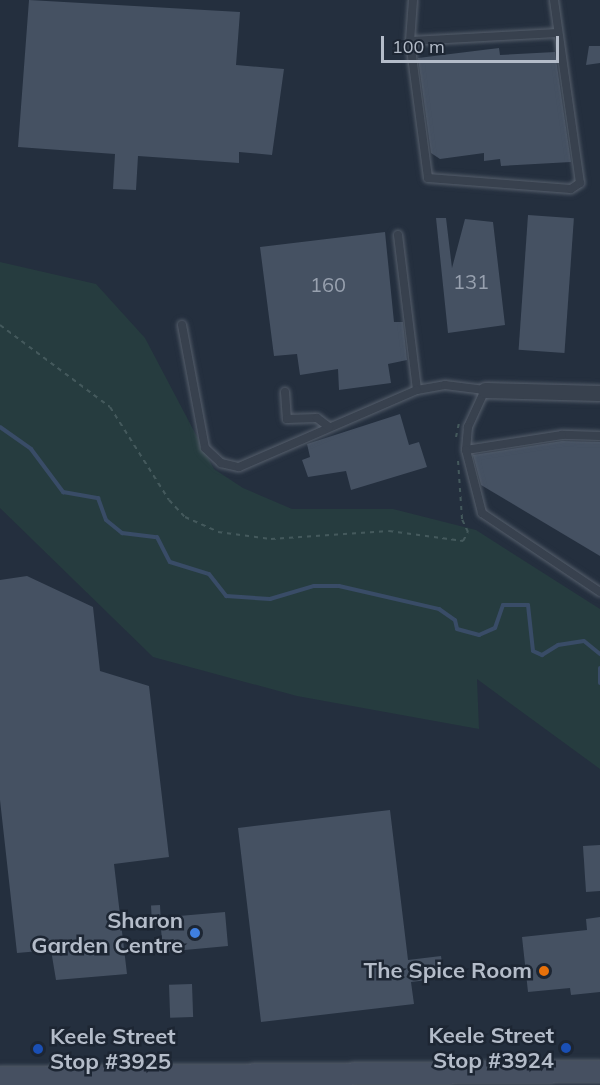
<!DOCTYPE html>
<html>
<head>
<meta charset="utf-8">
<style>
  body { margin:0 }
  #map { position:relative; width:600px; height:1085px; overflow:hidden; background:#242f3e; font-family:Mulish,sans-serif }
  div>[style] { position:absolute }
  .green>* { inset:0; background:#263c3f }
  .stream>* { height:4px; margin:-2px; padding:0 2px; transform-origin:2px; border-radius:2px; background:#394c67 }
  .building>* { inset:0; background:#455162; transform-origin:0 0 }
  .path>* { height:2px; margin-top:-1px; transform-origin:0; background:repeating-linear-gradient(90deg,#44595c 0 4.5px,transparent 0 9px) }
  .roads { filter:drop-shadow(0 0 2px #565f6c) drop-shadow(0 0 2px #565f6c) }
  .service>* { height:8px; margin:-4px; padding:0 4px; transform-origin:4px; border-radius:4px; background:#38414e }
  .minor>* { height:15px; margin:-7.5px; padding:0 7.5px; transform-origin:7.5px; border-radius:7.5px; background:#38414e }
  .secondary>* { height:21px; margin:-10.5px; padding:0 10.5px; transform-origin:10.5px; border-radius:10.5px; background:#465061 }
  .dots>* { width:16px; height:16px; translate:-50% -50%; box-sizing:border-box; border:3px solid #1d2633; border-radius:50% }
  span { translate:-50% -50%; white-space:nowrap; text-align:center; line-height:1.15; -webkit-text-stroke:5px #1d2633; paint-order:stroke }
  .number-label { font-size:20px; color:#98a1af }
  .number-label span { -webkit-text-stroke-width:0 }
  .poi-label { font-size:22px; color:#b4bcc9; font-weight:700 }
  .right { translate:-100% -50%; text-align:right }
  .left { translate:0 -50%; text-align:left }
  .scale { position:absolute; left:381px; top:36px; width:178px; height:27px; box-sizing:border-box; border:3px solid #b4bcc9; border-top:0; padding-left:8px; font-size:18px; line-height:21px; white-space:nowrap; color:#b4bcc9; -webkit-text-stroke:4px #1d2633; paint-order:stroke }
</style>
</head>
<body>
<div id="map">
  <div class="green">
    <i style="clip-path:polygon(0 262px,96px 284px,145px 338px,214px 469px,243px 488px,292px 509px,393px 509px,476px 530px,600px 609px,600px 769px,477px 679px,479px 729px,297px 696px,153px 657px,0 508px)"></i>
  </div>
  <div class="stream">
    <i style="left:0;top:427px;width:38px;rotate:35deg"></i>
    <i style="left:31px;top:449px;width:54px;rotate:53.3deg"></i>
    <i style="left:63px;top:492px;width:36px;rotate:10deg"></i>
    <i style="left:98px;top:498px;width:23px;rotate:70deg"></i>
    <i style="left:106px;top:520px;width:21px;rotate:39deg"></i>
    <i style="left:122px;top:533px;width:35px;rotate:7deg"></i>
    <i style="left:157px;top:537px;width:28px;rotate:63deg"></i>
    <i style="left:170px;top:562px;width:41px;rotate:17.1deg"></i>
    <i style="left:209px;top:574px;width:28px;rotate:52deg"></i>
    <i style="left:226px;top:596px;width:44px;rotate:3.9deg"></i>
    <i style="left:270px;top:599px;width:46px;rotate:-16.5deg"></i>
    <i style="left:314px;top:586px;width:25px"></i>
    <i style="left:339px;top:586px;width:103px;rotate:13deg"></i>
    <i style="left:439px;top:609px;width:19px;rotate:35deg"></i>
    <i style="left:455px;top:620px;width:9px;rotate:77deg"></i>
    <i style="left:457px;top:629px;width:23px;rotate:15deg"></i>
    <i style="left:479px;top:635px;width:17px;rotate:-24deg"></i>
    <i style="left:495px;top:628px;width:24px;rotate:-71deg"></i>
    <i style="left:503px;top:605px;width:25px"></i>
    <i style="left:528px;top:605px;width:46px;rotate:83.8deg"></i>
    <i style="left:533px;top:651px;width:10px;rotate:24deg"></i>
    <i style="left:542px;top:655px;width:19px;rotate:-32deg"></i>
    <i style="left:558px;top:645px;width:26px;rotate:-9deg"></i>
    <i style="left:584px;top:641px;width:21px;rotate:39deg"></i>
    <i style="left:600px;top:668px;width:15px;rotate:90deg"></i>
  </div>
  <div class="building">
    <i style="clip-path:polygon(29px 0,240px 12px,236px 65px,284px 69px,272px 155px,239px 152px,239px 163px,138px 156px,136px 190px,113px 189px,115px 154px,18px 147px)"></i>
    <i style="clip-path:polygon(589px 46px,600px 46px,600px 63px,586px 65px)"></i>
    <i style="clip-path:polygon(499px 48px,500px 55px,555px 52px,571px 162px,501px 166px,500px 159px,484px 161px,484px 153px,440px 159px,431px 153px,418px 58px)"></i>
    <i style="left:528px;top:215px;width:46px;height:135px;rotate:4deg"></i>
    <i style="clip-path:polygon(436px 218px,446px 218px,452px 268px,465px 219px,493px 222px,505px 325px,448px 333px)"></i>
    <i style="clip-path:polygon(385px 232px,394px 322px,403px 322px,407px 360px,388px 364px,391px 383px,339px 390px,338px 369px,300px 375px,297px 354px,274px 356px,260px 247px)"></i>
    <i style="clip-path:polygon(400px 414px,409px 445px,419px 442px,427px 467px,351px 490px,346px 471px,308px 477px,302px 460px,310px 457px,307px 444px)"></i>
    <i style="clip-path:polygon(562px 441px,600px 442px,600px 556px,481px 485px,473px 455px)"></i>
    <i style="clip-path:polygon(27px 576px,93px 607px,100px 671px,149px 686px,169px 857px,114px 864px,127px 974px,56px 980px,51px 950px,17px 953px,0 800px,0 580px)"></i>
    <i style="clip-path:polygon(390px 810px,408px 960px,441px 956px,444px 978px,411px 982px,414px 1004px,261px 1022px,238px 828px)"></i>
    <i style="clip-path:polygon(600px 845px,600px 891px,586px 892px,583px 846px)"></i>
    <i style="left:160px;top:905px;width:20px;height:9px;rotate:87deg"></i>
    <i style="clip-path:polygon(225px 912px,228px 946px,163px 952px,161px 929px,180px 927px,179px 916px)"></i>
    <i style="clip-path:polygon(600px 917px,600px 992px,571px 995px,570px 988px,528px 992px,522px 937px,587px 930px,586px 919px)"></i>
    <i style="left:192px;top:984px;width:33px;height:23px;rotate:88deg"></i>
  </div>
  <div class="path">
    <i style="left:0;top:325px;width:137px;rotate:36.7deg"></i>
    <i style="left:110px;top:407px;width:110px;rotate:57.6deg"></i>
    <i style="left:169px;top:500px;width:23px;rotate:47deg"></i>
    <i style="left:185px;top:517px;width:36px;rotate:24deg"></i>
    <i style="left:218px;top:532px;width:53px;rotate:7.5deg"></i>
    <i style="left:271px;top:539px;width:118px;rotate:-3.9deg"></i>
    <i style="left:389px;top:531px;width:75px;rotate:7.7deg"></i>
    <i style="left:463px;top:541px;width:10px;rotate:-61deg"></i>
    <i style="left:468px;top:532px;width:14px;rotate:-115deg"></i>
    <i style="left:462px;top:519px;width:59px;rotate:-93.9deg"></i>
    <i style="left:456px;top:437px;width:14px;rotate:-78deg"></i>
  </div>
  <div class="roads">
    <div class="service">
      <i style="left:413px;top:0;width:41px;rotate:94.2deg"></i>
      <i style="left:410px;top:41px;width:138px;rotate:82.5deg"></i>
      <i style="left:428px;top:178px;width:143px;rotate:4.4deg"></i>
      <i style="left:571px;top:189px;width:11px;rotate:-34deg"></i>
      <i style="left:580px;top:183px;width:185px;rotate:-98.1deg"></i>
      <i style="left:410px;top:41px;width:148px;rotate:-3.1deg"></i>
      <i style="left:398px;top:235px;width:156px;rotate:83deg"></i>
      <i style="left:417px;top:390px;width:28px;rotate:-10deg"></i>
      <i style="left:445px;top:385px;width:40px;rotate:7.1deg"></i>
      <i style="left:485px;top:390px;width:41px;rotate:114.7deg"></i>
      <i style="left:468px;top:427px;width:23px;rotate:95deg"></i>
      <i style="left:182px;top:325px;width:125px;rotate:79.4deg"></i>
      <i style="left:205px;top:448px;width:22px;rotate:43deg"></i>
      <i style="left:221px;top:463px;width:18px;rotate:13deg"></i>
      <i style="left:239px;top:467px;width:194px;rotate:-23.4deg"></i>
      <i style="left:285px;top:392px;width:27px;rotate:86deg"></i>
      <i style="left:287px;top:419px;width:30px;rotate:-2deg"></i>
      <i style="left:317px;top:418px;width:15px;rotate:37deg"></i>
      <i style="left:600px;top:436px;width:38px;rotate:-178deg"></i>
      <i style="left:562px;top:435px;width:97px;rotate:171.1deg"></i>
      <i style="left:466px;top:450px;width:65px;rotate:75.7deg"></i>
      <i style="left:482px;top:513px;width:142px;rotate:33.8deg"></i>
    </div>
    <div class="minor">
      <i style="left:485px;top:390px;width:115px;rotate:1.5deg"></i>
    </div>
    <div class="secondary">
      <i style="left:0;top:1077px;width:600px;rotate:-0.57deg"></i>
    </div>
  </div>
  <div class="dots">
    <i style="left:195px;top:933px;background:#3f7fe0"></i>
    <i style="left:544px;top:971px;background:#e8710a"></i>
    <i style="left:566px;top:1048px;background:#1a4fb4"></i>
    <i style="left:38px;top:1049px;background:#1a4fb4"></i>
  </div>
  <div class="number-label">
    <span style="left:471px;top:281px">131</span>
    <span style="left:328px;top:284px">160</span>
  </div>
  <div class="poi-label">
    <span class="right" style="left:183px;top:933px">Sharon<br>Garden Centre</span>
    <span class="right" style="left:532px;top:971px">The Spice Room</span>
    <span class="right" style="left:554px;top:1048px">Keele Street<br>Stop #3924</span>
    <span class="left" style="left:50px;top:1049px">Keele Street<br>Stop #3925</span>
  </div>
  <div class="scale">100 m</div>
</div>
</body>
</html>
